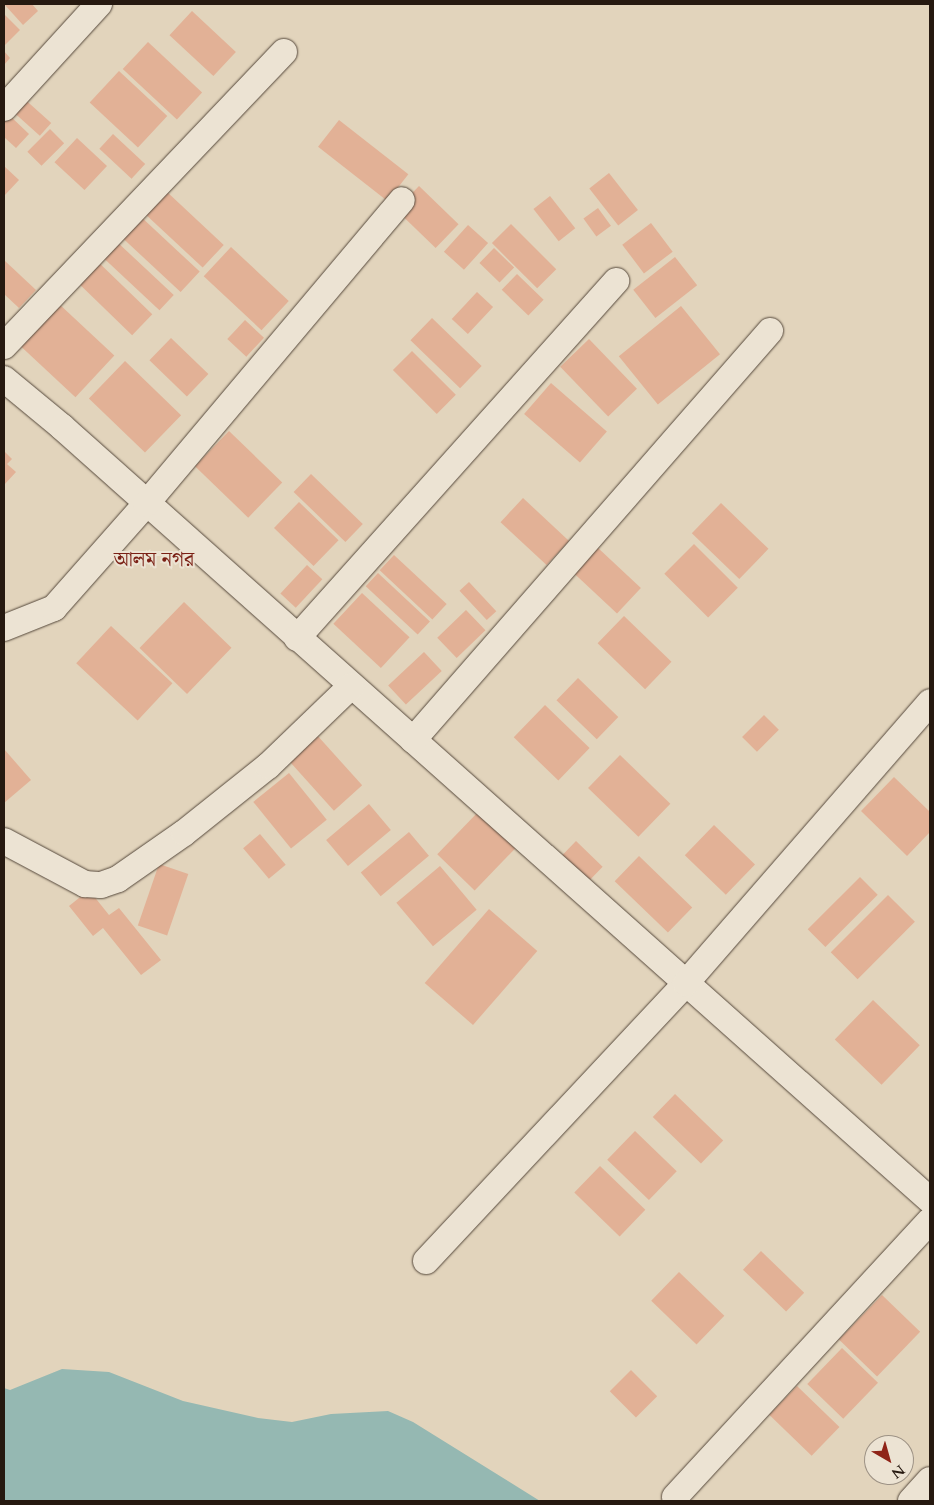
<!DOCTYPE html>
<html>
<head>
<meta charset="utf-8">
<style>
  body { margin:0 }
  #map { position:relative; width:934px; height:1505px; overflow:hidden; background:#e2d4bc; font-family:Cardo,"Noto Serif Bengali",serif }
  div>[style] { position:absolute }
  .water>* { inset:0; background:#95b8b2 }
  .building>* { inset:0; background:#e2b196; transform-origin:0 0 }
  .roads { filter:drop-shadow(0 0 1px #55483b) drop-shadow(0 0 1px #55483b) }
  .street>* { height:26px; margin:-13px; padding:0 13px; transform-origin:13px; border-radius:13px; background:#ece3d3 }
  span { translate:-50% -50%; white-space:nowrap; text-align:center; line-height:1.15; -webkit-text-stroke:4px #ece3d3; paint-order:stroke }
  .quarter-label { font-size:20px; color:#7a1f14 }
  .frame { position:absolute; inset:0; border:5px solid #261910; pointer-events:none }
  .north { position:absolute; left:864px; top:1435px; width:50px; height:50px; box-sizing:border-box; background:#ece3d3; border:1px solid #9d9285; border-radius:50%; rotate:142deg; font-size:14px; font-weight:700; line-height:20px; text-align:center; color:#261910 }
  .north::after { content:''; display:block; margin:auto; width:18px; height:22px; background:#8f2418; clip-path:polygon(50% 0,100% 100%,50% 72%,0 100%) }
</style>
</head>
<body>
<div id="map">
  <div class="water">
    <i style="clip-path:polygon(62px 1369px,109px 1372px,183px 1401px,258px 1418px,292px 1422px,331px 1414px,388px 1411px,413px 1422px,540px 1501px,4px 1501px,4px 1388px,10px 1390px)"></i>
  </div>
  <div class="building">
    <i style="clip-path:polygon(4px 4px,32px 4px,38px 11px,23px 25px)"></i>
    <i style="left:192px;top:11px;width:60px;height:33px;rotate:43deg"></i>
    <i style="clip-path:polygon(4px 14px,20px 30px,4px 46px)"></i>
    <i style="left:148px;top:42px;width:74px;height:37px;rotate:43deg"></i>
    <i style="clip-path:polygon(4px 51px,10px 58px,4px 65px)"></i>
    <i style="left:119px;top:71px;width:66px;height:43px;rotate:43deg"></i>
    <i style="left:20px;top:95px;width:42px;height:17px;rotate:42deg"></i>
    <i style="clip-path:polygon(7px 113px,29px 134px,16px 148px,4px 137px,4px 117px)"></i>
    <i style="left:339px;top:120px;width:88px;height:34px;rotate:38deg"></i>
    <i style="left:50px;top:129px;width:20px;height:32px;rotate:45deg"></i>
    <i style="left:113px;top:134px;width:44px;height:20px;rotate:43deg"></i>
    <i style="left:77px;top:138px;width:41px;height:33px;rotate:43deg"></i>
    <i style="clip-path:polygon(4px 166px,19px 180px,4px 196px)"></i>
    <i style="left:609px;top:173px;width:47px;height:25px;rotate:52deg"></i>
    <i style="left:419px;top:186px;width:55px;height:33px;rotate:44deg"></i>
    <i style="left:166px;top:191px;width:79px;height:31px;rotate:43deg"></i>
    <i style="left:550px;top:196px;width:41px;height:21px;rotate:52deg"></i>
    <i style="left:598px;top:208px;width:22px;height:18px;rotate:54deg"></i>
    <i style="left:139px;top:215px;width:83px;height:28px;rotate:43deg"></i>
    <i style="left:651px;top:223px;width:36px;height:36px;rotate:53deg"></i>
    <i style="left:511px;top:224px;width:64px;height:27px;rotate:45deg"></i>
    <i style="left:468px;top:225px;width:27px;height:36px;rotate:42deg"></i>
    <i style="left:116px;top:241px;width:79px;height:21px;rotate:43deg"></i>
    <i style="left:231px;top:247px;width:79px;height:40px;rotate:43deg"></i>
    <i style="left:494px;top:248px;width:28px;height:21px;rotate:44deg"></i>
    <i style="left:675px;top:257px;width:36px;height:53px;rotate:52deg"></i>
    <i style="left:94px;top:258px;width:81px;height:29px;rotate:44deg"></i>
    <i style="clip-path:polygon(4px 260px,36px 290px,19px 308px,4px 294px)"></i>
    <i style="left:517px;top:274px;width:37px;height:22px;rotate:44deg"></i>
    <i style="left:477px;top:292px;width:22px;height:37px;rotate:43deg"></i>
    <i style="left:58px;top:303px;width:77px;height:57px;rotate:43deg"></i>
    <i style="left:681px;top:306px;width:62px;height:80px;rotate:51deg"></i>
    <i style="left:432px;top:318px;width:69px;height:31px;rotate:44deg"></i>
    <i style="left:245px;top:320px;width:26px;height:26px;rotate:43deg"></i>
    <i style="left:171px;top:338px;width:52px;height:31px;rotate:44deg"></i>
    <i style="left:589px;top:339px;width:69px;height:40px;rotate:46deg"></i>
    <i style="left:412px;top:351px;width:62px;height:27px;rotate:45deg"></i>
    <i style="left:125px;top:361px;width:78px;height:52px;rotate:44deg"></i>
    <i style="left:551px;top:383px;width:74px;height:41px;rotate:41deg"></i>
    <i style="left:229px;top:431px;width:74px;height:49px;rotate:44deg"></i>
    <i style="clip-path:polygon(4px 451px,12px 459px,7px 464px,16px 472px,4px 485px)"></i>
    <i style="left:311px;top:474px;width:72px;height:25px;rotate:44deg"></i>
    <i style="left:523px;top:498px;width:63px;height:33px;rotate:43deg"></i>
    <i style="left:299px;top:502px;width:55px;height:36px;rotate:44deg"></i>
    <i style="left:721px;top:503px;width:66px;height:42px;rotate:44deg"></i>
    <i style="left:694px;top:544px;width:62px;height:42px;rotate:45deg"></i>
    <i style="left:597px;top:547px;width:60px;height:35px;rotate:43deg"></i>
    <i style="left:394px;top:555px;width:72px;height:21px;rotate:43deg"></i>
    <i style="left:307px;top:565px;width:21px;height:39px;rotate:43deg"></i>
    <i style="left:378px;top:573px;width:71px;height:18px;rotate:43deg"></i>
    <i style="left:469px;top:582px;width:40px;height:13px;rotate:47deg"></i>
    <i style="left:362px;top:593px;width:65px;height:42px;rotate:43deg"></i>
    <i style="left:184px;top:602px;width:66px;height:64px;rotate:44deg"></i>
    <i style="left:466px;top:610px;width:28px;height:40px;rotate:46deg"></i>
    <i style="left:624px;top:616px;width:66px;height:38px;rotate:44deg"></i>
    <i style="left:111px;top:626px;width:84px;height:51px;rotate:43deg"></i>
    <i style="left:424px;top:652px;width:26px;height:49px;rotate:47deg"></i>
    <i style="left:578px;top:678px;width:56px;height:31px;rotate:44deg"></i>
    <i style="left:545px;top:705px;width:62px;height:45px;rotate:44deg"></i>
    <i style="left:764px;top:715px;width:21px;height:31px;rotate:45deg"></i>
    <i style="left:316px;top:734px;width:69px;height:38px;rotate:48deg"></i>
    <i style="clip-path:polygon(4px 749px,31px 780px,4px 803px)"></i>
    <i style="left:620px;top:755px;width:70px;height:46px;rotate:44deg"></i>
    <i style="left:289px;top:773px;width:60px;height:46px;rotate:51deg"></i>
    <i style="clip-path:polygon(894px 777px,930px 812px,930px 832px,907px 856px,861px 811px)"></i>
    <i style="left:369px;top:804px;width:34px;height:56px;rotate:50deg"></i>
    <i style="left:481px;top:809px;width:52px;height:63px;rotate:44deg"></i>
    <i style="left:714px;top:825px;width:57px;height:42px;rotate:44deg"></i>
    <i style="left:409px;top:832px;width:31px;height:63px;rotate:50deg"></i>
    <i style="left:260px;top:834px;width:40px;height:22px;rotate:50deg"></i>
    <i style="left:576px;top:841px;width:37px;height:25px;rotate:44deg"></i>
    <i style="left:639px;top:856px;width:74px;height:35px;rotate:44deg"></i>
    <i style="left:159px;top:864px;width:31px;height:65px;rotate:19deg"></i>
    <i style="left:440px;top:866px;width:57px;height:57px;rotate:50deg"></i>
    <i style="left:860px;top:877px;width:25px;height:74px;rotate:45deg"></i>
    <i style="clip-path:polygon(89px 890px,109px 915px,119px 908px,161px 960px,141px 975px,103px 928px,93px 936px,69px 906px)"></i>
    <i style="left:888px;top:895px;width:38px;height:81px;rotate:45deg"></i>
    <i style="left:489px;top:909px;width:64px;height:98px;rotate:41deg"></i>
    <i style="left:873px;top:1000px;width:65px;height:55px;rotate:44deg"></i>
    <i style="left:675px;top:1094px;width:67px;height:32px;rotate:44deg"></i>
    <i style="left:635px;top:1131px;width:58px;height:40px;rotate:44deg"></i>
    <i style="left:600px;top:1166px;width:63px;height:37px;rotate:44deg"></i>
    <i style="left:761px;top:1251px;width:60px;height:26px;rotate:44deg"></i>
    <i style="left:679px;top:1272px;width:63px;height:40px;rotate:44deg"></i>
    <i style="left:882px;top:1295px;width:53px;height:62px;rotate:44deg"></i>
    <i style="left:842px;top:1348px;width:50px;height:50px;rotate:44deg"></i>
    <i style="left:631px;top:1370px;width:37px;height:30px;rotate:45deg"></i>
    <i style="left:797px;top:1386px;width:59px;height:40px;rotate:44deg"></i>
  </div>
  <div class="roads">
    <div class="street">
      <i style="left:4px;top:108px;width:141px;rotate:-47.6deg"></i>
      <i style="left:4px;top:346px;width:406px;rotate:-46.4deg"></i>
      <i style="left:4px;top:379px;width:75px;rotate:39.6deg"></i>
      <i style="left:62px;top:427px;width:1162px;rotate:41.69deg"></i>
      <i style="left:4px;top:628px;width:54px;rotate:-21.8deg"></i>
      <i style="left:54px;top:608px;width:139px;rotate:-48.5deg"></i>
      <i style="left:146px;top:504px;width:397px;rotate:-49.9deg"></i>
      <i style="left:297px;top:638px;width:479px;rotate:-48.2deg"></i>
      <i style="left:413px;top:740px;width:543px;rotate:-48.88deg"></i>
      <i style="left:4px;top:841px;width:92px;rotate:28deg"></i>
      <i style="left:85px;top:884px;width:16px;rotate:4deg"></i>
      <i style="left:101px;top:885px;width:18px;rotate:-19deg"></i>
      <i style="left:118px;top:879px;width:80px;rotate:-34.9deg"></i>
      <i style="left:184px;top:833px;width:107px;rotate:-38.6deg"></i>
      <i style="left:268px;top:766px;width:115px;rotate:-43.9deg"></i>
      <i style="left:426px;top:1261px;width:381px;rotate:-46.9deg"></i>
      <i style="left:686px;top:983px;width:372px;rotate:-49deg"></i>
      <i style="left:675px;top:1497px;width:376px;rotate:-47.3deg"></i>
      <i style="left:911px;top:1501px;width:28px;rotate:-48deg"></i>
    </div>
  </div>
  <div class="quarter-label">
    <span style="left:154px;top:559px">আলম নগর</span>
  </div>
  <div class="frame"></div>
  <div class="north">N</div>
</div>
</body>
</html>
